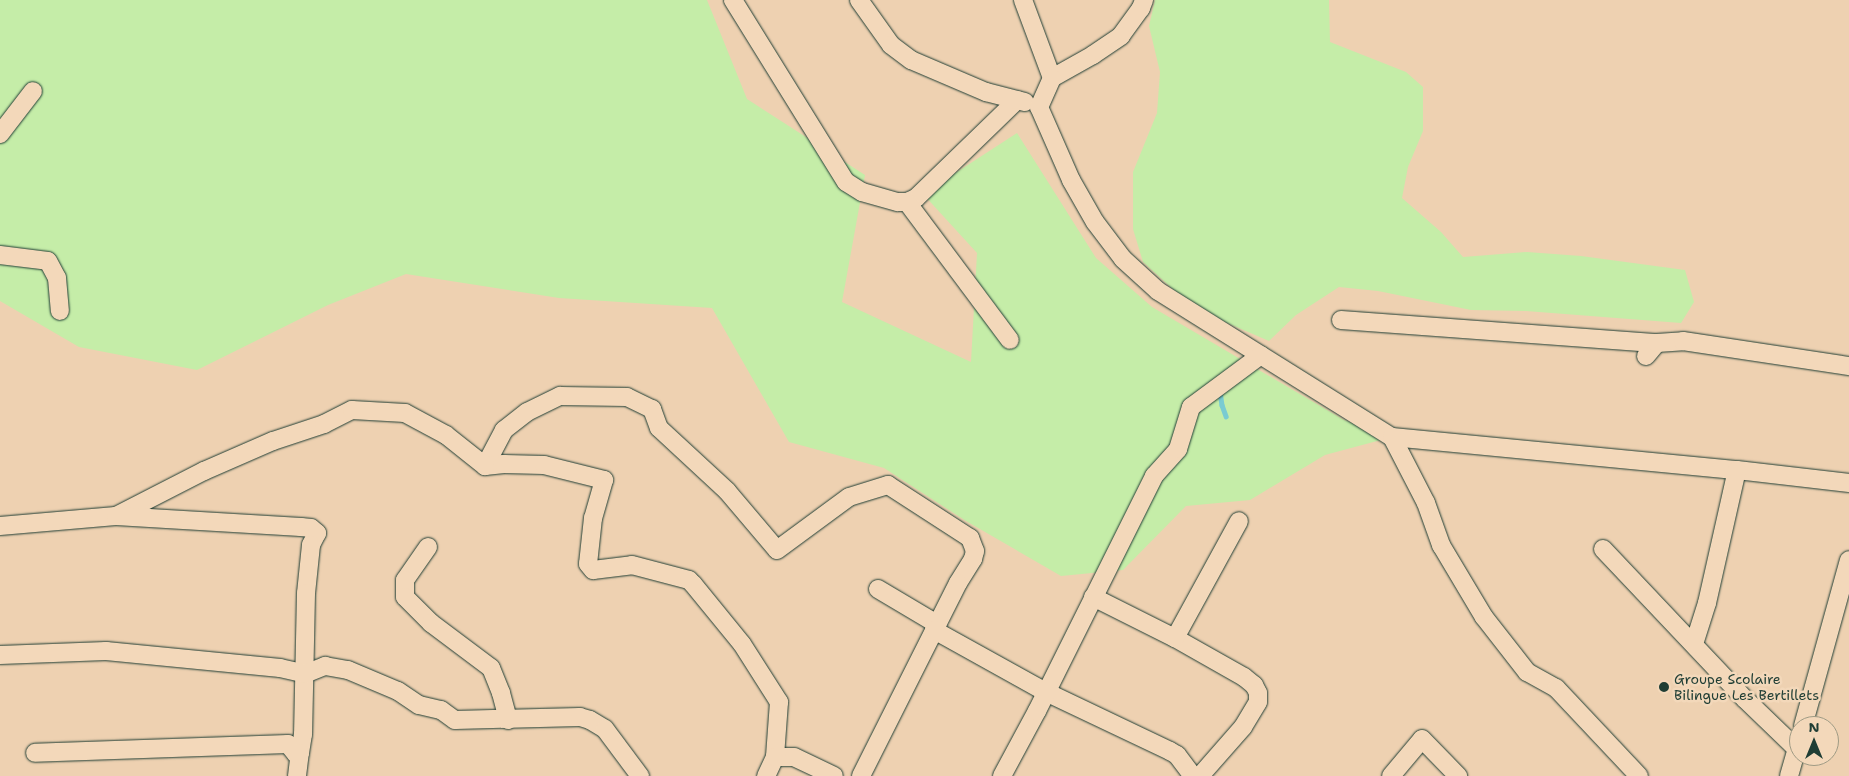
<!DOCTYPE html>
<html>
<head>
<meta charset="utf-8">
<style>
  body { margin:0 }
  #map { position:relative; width:1849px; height:776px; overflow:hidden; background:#eed1b1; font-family:"Shantell Sans",sans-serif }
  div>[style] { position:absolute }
  .green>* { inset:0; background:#c5eda8 }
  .stream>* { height:4.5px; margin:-2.25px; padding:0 2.25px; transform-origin:2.25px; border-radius:2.25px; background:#7acbd2 }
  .roads { filter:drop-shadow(0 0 1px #1f3d34) drop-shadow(0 0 1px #1f3d34) }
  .minor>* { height:18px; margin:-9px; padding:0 9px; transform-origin:9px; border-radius:9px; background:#f3d8ba }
  .dots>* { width:14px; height:14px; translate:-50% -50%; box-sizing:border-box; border:2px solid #f3d8ba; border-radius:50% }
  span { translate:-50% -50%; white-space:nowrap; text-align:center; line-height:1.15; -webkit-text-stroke:5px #f3d8ba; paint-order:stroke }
  .poi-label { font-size:14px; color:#1f3d34 }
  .left { translate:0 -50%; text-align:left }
  .north { position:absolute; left:1789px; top:716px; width:50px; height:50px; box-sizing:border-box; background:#f3d8ba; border:1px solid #9e9a84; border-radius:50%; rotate:0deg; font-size:14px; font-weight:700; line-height:20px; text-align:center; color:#1f3d34 }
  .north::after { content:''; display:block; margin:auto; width:18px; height:22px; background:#1f3d34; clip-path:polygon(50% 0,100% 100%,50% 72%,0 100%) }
</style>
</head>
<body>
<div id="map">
  <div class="green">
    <i style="clip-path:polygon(0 0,707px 0,747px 99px,865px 175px,842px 302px,971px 362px,977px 253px,923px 194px,1017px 133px,1096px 258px,1152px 307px,1344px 420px,1392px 437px,1325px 455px,1250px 500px,1186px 506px,1123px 570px,1061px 576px,966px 521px,884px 468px,789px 442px,712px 308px,559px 298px,406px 274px,328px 305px,197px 370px,79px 347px,0 301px)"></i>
    <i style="clip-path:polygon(1155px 0,1329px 0,1330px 42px,1406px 72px,1423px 87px,1423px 131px,1408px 167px,1402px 198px,1441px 232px,1463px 257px,1527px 252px,1581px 256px,1685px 270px,1694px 302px,1681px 323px,1526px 311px,1471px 310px,1378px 291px,1339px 287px,1296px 315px,1269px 341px,1218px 319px,1177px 293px,1143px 262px,1133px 229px,1133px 172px,1157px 113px,1160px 72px,1149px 26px)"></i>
  </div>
  <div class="stream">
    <i style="left:1220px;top:391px;width:14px;rotate:82deg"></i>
    <i style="left:1222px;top:405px;width:12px;rotate:70deg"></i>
  </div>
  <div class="roads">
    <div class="minor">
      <i style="left:733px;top:0;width:214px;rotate:58.2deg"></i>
      <i style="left:846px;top:182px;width:19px;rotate:32deg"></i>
      <i style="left:862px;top:192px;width:37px;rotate:16deg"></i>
      <i style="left:898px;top:202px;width:9px"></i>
      <i style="left:907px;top:202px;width:10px;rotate:-24deg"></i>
      <i style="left:916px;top:198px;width:141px;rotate:-44.1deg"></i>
      <i style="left:859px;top:0;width:55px;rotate:54.6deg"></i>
      <i style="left:891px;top:45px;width:25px;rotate:37deg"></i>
      <i style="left:911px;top:60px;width:82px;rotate:23.1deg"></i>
      <i style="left:986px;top:92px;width:40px;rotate:14.4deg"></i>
      <i style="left:1023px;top:0;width:83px;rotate:69.6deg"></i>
      <i style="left:1144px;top:0;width:9px;rotate:111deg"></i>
      <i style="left:1141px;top:8px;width:34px;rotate:126deg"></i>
      <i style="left:1121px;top:36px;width:34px;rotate:146deg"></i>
      <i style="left:1093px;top:55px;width:47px;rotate:150.7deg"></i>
      <i style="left:1052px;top:78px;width:32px;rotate:114deg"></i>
      <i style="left:1039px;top:107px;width:80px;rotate:66.3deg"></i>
      <i style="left:1071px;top:180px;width:48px;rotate:60.3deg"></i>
      <i style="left:1095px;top:222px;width:46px;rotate:52.9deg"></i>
      <i style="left:1123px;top:259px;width:47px;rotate:42.4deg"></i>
      <i style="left:1158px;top:291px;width:276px;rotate:32deg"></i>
      <i style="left:1392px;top:437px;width:347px;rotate:5.5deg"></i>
      <i style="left:1737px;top:470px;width:113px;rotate:6.6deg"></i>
      <i style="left:0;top:134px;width:54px;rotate:-52.5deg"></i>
      <i style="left:907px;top:202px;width:172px;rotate:53.3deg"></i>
      <i style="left:0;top:255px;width:48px;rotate:7.1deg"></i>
      <i style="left:48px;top:261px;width:19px;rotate:62deg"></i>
      <i style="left:57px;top:278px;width:33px;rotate:85deg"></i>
      <i style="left:1341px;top:320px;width:317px;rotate:4.2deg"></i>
      <i style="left:1646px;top:356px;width:17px;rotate:-50deg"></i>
      <i style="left:1657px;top:343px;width:26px;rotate:-4deg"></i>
      <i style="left:1683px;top:341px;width:168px;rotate:8.6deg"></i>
      <i style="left:1392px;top:437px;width:74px;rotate:62.7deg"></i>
      <i style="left:1426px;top:503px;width:45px;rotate:70.3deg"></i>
      <i style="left:1441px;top:545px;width:84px;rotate:59.2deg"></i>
      <i style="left:1484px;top:617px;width:70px;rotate:52deg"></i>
      <i style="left:1527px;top:672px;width:33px;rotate:29deg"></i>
      <i style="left:1556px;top:688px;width:121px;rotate:46.7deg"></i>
      <i style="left:485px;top:466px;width:41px;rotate:-62.2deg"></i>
      <i style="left:504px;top:430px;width:29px;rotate:-38deg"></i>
      <i style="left:527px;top:412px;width:37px;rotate:-26deg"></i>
      <i style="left:560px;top:396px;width:67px;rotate:0.9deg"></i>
      <i style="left:627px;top:397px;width:28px;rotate:26deg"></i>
      <i style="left:652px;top:409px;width:20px;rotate:70deg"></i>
      <i style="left:659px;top:428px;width:93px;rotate:42.8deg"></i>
      <i style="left:727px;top:491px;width:77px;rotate:49.7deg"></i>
      <i style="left:777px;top:550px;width:89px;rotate:-36.4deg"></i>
      <i style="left:849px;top:497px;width:41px;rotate:-17.1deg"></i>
      <i style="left:888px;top:485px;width:98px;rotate:32.9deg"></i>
      <i style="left:970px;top:538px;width:14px;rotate:69deg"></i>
      <i style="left:975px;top:551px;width:8px;rotate:104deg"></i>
      <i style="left:973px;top:559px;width:28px;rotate:122deg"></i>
      <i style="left:958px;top:583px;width:216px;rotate:116.7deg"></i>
      <i style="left:485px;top:466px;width:19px;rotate:-6deg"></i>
      <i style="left:504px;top:464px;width:40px;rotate:1.4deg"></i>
      <i style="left:544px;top:465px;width:62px;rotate:14deg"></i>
      <i style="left:604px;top:480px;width:40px;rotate:106deg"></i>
      <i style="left:593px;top:518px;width:46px;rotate:96.2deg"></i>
      <i style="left:588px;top:564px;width:8px;rotate:50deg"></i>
      <i style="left:593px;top:570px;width:39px;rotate:-7deg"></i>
      <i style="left:632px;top:565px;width:59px;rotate:14.7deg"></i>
      <i style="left:689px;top:580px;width:6px;rotate:45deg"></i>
      <i style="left:693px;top:584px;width:77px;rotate:50.8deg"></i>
      <i style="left:742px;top:644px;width:69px;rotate:57.5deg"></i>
      <i style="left:779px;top:702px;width:55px;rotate:94.2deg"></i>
      <i style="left:775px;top:757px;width:21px;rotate:115deg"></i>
      <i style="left:118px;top:515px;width:97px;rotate:-27.1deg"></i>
      <i style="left:204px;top:471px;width:75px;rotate:-23.5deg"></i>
      <i style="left:273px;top:441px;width:54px;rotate:-18.4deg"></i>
      <i style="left:324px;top:424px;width:31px;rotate:-27deg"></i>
      <i style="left:352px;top:410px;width:53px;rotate:3.2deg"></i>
      <i style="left:405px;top:413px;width:47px;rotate:28.2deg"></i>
      <i style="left:446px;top:435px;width:50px;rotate:38.5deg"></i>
      <i style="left:0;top:526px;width:116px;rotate:-4.9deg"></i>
      <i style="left:116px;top:516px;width:185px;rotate:3.4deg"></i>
      <i style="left:301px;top:527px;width:10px;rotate:6deg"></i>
      <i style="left:311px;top:528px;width:8px;rotate:40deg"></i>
      <i style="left:317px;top:533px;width:13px;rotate:117deg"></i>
      <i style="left:311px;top:545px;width:48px;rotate:95.9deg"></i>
      <i style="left:306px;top:593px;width:141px;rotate:91.2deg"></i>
      <i style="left:303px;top:734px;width:19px;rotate:99deg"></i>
      <i style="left:300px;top:753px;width:4px;rotate:166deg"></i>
      <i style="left:296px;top:754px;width:13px;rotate:-129deg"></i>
      <i style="left:288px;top:744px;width:253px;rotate:178deg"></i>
      <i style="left:428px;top:547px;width:40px;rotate:124.9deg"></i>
      <i style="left:405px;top:580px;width:17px;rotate:90deg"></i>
      <i style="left:405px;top:597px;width:37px;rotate:45deg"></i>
      <i style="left:431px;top:623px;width:75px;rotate:36.9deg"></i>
      <i style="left:491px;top:668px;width:27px;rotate:68deg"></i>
      <i style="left:501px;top:693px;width:28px;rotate:75deg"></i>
      <i style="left:1603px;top:549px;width:207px;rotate:46.6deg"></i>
      <i style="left:1745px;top:699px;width:72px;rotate:43.9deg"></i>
      <i style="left:878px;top:589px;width:69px;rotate:30.7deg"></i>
      <i style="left:1093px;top:597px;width:92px;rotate:26.6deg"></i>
      <i style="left:1175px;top:638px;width:79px;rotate:29.5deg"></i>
      <i style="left:1244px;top:677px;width:13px;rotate:39deg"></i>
      <i style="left:1254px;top:685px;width:9px;rotate:63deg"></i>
      <i style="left:1258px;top:693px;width:9px;rotate:90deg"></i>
      <i style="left:1258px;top:702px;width:29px;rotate:121deg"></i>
      <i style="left:1243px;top:727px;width:65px;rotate:131.3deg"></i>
      <i style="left:934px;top:630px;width:128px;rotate:29deg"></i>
      <i style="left:1046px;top:692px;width:137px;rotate:25.4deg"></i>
      <i style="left:1170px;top:751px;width:8px;rotate:30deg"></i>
      <i style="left:1177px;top:755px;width:26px;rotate:53deg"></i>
      <i style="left:1175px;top:638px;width:133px;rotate:-61.3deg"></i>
      <i style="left:1694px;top:644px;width:43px;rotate:-72.4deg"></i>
      <i style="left:1707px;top:603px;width:136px;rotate:-77.3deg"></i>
      <i style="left:0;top:655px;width:106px;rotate:-2.2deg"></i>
      <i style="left:106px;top:651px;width:175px;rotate:5.6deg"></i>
      <i style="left:280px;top:668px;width:26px;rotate:13deg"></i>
      <i style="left:305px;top:674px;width:22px;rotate:-22deg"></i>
      <i style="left:325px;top:666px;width:23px;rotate:10deg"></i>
      <i style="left:348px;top:670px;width:54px;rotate:22.8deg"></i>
      <i style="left:398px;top:691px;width:25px;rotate:34deg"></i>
      <i style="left:419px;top:705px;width:23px;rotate:13deg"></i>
      <i style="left:441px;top:710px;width:17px;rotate:36deg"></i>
      <i style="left:455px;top:720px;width:125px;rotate:-1.4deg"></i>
      <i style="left:580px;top:717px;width:10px;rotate:17deg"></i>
      <i style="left:590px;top:720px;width:17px;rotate:31deg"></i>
      <i style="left:605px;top:729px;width:59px;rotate:53.3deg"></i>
      <i style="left:1803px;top:726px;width:172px;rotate:-74.5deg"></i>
      <i style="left:775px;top:757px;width:19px"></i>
      <i style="left:794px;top:757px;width:44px;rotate:25.4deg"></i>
      <i style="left:297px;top:776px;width:23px;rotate:-83deg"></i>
      <i style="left:1002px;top:776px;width:74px;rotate:-61.7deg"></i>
      <i style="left:1037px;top:711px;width:263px;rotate:-63.5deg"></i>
      <i style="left:1154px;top:476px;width:36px;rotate:-48deg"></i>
      <i style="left:1178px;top:449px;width:44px;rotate:-72.8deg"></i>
      <i style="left:1191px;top:407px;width:87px;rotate:-36.6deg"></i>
      <i style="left:1391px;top:776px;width:48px;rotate:-50deg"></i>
      <i style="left:1422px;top:739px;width:52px;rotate:45.8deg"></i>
      <i style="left:1789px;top:776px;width:35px;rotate:-74deg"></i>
    </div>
  </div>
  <div class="dots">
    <i style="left:1664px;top:687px;background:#1f3d34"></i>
  </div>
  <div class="poi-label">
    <span class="left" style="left:1674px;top:687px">Groupe Scolaire<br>Bilingue Les Bertillets</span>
  </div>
  <div class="north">N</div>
</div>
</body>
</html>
